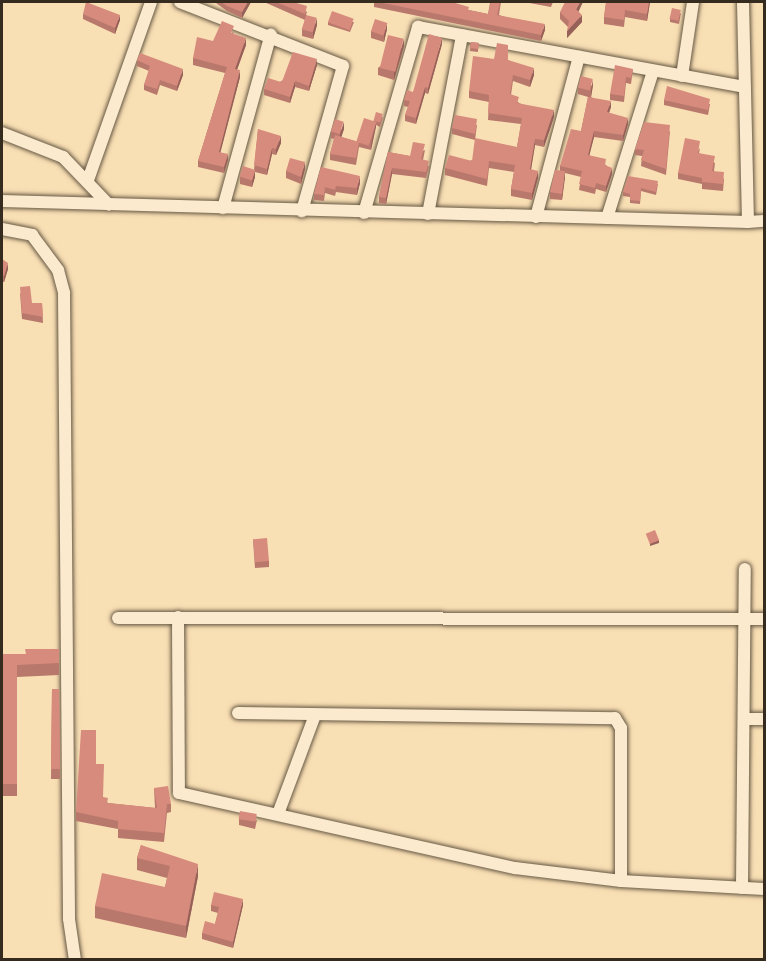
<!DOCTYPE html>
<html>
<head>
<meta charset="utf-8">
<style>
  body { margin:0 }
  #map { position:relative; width:766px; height:961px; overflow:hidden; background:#f9dfb4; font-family:"Gentium Book Plus",serif }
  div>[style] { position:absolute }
  .roads { filter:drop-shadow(0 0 2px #665844) drop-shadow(0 0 2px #665844) }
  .minor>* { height:12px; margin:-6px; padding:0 6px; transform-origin:6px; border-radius:6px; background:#fbeace }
  .wall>* { inset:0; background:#b9786c; transform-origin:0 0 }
  .shaded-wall>* { inset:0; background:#966158 }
  .building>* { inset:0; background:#d78b7d; transform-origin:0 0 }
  span { translate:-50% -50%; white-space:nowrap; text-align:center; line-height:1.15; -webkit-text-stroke:4.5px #fbeace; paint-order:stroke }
  .frame { position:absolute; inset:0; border:3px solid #352b1f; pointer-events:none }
</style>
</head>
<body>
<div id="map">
  <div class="roads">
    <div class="minor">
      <i style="left:180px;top:2px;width:175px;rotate:21.4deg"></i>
      <i style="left:343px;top:66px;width:151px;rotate:105.8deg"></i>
      <i style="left:743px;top:2px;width:220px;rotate:88.7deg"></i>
      <i style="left:748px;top:222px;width:16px;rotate:-4deg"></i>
      <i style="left:682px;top:76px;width:75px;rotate:-81.5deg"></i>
      <i style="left:2px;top:133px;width:66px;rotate:21.5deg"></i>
      <i style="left:63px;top:157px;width:66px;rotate:46.2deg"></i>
      <i style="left:88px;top:180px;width:189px;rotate:-70.5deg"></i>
      <i style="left:2px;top:201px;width:746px;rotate:1.61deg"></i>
      <i style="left:223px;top:208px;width:180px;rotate:-74.6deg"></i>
      <i style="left:364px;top:213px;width:194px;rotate:-73.8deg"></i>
      <i style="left:418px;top:27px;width:331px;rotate:10.4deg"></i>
      <i style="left:428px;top:214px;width:182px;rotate:-79.2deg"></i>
      <i style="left:536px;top:217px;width:166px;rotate:-75deg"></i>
      <i style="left:607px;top:218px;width:154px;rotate:-72.6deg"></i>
      <i style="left:2px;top:229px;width:31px;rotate:11deg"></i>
      <i style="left:32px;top:235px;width:44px;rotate:53.4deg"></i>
      <i style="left:58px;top:270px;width:24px;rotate:75deg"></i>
      <i style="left:64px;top:293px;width:626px;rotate:89.54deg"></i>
      <i style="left:69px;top:919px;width:41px;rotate:81.7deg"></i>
      <i style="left:178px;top:617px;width:176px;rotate:89.7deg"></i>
      <i style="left:179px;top:793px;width:344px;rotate:12.6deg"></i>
      <i style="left:515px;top:868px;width:107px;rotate:7deg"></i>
      <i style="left:621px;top:881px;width:143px;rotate:3.2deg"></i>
      <i style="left:118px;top:618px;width:646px;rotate:0.09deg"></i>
      <i style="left:238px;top:713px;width:377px;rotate:0.8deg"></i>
      <i style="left:615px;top:718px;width:12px;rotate:59deg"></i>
      <i style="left:621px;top:728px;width:153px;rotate:90deg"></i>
      <i style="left:744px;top:719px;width:20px"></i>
      <i style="left:278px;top:814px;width:106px;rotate:-69.5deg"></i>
      <i style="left:742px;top:888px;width:319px;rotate:-89.5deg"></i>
    </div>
  </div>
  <div class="wall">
    <i style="clip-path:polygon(216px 2px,251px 2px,242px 18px,227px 11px,216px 3px)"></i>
    <i style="clip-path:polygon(264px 2px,293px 2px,307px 12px,306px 15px,317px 25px,313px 39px,302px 36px,302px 29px,305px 20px)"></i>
    <i style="clip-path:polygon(374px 2px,436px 2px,469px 10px,488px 14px,490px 3px,485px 2px,501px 2px,499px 15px,545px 30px,541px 41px,374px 7px)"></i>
    <i style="clip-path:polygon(524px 2px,553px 2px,551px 7px)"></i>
    <i style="clip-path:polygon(600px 2px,650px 2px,647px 21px,625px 17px,624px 27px,604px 24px,604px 17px,606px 3px)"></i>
    <i style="clip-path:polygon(578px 11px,582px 22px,567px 38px,568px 27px,560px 19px,560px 12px)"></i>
    <i style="clip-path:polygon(681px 13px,679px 24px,670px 22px,670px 19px)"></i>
    <i style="clip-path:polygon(83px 14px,120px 20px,115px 34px,83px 19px)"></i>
    <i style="clip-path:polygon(328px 22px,354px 22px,350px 32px,328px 25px)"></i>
    <i style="clip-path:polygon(387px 29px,384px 42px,371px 38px,371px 31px)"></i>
    <i style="clip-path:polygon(234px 32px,233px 34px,246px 45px,237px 70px,240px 77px,220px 152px,228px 160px,224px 173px,198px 167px,198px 161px,225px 73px,193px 65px,193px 58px,213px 41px)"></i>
    <i style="left:471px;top:42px;width:8px;height:9px;rotate:7deg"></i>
    <i style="clip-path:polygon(442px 44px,428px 94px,425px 93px,416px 124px,405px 121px,405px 115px,408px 107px,404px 106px,404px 100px,413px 92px)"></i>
    <i style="clip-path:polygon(404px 46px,394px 80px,378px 75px,378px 68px)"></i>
    <i style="clip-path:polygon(494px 59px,508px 60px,534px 75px,530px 87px,513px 81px,511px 95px,519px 103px,554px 117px,544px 147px,535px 145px,531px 169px,538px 178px,532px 200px,511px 196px,511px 189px,514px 172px,489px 168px,487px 186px,445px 175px,445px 168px,517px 147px,521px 124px,488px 120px,489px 102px,469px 98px,469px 91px)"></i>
    <i style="clip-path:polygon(137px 60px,183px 75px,177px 91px,160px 85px,157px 95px,144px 90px,144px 85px,149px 71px,137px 66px)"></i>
    <i style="clip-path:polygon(317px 65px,309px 91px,295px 87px,290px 103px,264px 95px,264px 89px)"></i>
    <i style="clip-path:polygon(633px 69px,631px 84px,626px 83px,624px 102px,610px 100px,610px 94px)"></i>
    <i style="clip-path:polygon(593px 85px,591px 97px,611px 107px,609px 113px,628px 124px,623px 141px,594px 137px,589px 155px,606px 165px,612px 174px,606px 192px,596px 189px,595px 194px,579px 190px,581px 177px,565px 173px,562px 200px,550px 199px,550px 192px,560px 170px,560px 166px,581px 131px,588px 97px,578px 94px,578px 88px)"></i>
    <i style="clip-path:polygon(664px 100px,710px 104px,708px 115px,664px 105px)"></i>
    <i style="clip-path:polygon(383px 117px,380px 127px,376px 125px,371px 150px,359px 147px,356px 165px,330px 160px,330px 154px,334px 139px,331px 138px,331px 131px,344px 129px,341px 137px,358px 142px,373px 121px)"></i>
    <i style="clip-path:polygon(477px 125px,475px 140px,452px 134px,452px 128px)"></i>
    <i style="clip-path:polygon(258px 129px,281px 143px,276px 155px,272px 154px,267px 175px,255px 172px,255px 177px,252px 187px,240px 184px,240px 177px,254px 170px)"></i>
    <i style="clip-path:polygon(670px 131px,666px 175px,641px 166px,642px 156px,635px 155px,635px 149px)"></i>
    <i style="clip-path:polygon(700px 148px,699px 153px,715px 163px,714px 171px,724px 179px,723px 191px,702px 189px,702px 184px,678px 179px,678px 173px)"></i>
    <i style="clip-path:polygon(425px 150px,423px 160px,429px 167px,426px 178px,392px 174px,386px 204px,379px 203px,379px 197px,388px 152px,410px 156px)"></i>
    <i style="clip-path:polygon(321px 167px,360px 183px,357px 195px,336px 192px,335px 196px,325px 193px,324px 201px,314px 200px,314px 194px)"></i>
    <i style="clip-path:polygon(305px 169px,301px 184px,286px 178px,286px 171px)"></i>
    <i style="clip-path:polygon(658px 184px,656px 195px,641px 191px,640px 204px,630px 203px,630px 197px,623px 196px,623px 192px)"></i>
    <i style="clip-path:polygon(2px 259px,8px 269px,4px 282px,2px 282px)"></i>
    <i style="clip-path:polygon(20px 293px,32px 303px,42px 303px,43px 323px,22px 319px)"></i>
    <i style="clip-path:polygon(253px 539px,269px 561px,269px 567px,255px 568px)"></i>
    <i style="clip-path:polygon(59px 649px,59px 675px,17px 677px,17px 796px,2px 796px,2px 654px,25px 654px)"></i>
    <i style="clip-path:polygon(52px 689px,59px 689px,60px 779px,51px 779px)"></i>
    <i style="clip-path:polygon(96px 764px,103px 797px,108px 803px,155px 808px,154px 788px,171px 804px,171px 812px,167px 813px,164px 842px,118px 838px,118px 829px,76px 821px,76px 812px)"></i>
    <i style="clip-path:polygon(239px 819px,257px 820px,255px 829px,239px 825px)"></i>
    <i style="clip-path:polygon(141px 845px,198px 876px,186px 938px,95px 918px,95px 906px,165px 887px,167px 878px,137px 870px,137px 858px)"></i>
    <i style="clip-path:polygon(211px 905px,243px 905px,233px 948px,202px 939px,202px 933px,215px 924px,218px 913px,211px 911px)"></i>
  </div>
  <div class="shaded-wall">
    <i style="clip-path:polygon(248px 2px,251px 2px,242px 18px,242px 12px)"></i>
    <i style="clip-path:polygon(580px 2px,583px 2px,576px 17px,576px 9px)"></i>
    <i style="clip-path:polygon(649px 2px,650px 2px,647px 21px,647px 14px)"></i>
    <i style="clip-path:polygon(120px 15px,120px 20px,115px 34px,115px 28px)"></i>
    <i style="clip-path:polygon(582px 15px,582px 22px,567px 38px,567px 31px)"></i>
    <i style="clip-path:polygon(317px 18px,317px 25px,313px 39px,313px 32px)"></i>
    <i style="clip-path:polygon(387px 23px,387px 29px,384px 42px,384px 35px)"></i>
    <i style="clip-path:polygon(545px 24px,545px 30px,541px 41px,541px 35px)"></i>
    <i style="clip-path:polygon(246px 38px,246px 45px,235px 75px,235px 69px)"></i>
    <i style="clip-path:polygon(442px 38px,442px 44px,428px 94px,428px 88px)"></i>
    <i style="clip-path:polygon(404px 39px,404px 46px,394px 80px,394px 73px)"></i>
    <i style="clip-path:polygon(317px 59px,317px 65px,309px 91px,309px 86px)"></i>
    <i style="clip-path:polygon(534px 68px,534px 75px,530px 87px,530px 80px)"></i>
    <i style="clip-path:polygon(183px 69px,183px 75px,177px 91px,177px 86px)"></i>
    <i style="clip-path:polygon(240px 70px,240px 77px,219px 158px,219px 152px)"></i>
    <i style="clip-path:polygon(593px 79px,593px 85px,591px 97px,591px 91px)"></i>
    <i style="clip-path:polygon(295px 81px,295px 87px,290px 103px,290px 97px)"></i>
    <i style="clip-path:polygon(425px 87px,425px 93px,416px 124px,416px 118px)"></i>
    <i style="clip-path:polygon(611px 101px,611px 107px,607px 118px,607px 112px)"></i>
    <i style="clip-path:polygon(554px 110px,554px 117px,544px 147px,544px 140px)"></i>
    <i style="clip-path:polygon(628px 118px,628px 124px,623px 141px,623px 135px)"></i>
    <i style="clip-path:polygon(344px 122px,344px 129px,340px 141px,340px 134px)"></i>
    <i style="clip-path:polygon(376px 122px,376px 127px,371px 150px,371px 145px)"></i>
    <i style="clip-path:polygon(594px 131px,594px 137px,588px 161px,588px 155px)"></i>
    <i style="clip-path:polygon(281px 136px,281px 143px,276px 155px,276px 149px)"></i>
    <i style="clip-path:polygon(535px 139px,535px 145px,530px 176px,530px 169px)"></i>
    <i style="clip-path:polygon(272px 148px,272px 154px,267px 175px,267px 169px)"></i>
    <i style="clip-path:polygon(228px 154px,228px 160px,224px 173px,224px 167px)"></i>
    <i style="clip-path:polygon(305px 162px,305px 169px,301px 184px,301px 177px)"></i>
    <i style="clip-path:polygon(392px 168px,392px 174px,386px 204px,386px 198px)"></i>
    <i style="clip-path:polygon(612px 168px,612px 174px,606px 192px,606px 186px)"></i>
    <i style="clip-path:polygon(255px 170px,255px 177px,252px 187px,252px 181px)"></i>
    <i style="clip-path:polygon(538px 171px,538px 178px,532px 200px,532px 193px)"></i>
    <i style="clip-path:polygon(565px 171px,565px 178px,562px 200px,562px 194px)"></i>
    <i style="clip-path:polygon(360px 176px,360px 183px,357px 195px,357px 188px)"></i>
    <i style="clip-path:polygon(8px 263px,8px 269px,4px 282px,4px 276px)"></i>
    <i style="clip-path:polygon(659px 540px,659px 543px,650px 546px,650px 543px)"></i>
    <i style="clip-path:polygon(198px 864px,198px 876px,186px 938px,186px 926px)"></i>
    <i style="clip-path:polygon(243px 899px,243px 905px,233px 948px,233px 942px)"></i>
  </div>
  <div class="building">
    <i style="clip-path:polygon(86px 2px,120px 15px,115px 28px,83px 14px)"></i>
    <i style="clip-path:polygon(221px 2px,248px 2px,242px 12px,227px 6px)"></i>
    <i style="clip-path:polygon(276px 2px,293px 2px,307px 6px,305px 14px)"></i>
    <i style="clip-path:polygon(378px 2px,452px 2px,469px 7px,468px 10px,488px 14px,491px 2px,500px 2px,497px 15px,545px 24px,541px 35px)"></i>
    <i style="clip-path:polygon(565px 2px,580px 2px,576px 9px,582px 15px,567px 31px,569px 21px,560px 12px)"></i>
    <i style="clip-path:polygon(606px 2px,649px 2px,647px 14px,625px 10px,624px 20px,604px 17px)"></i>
    <i style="left:672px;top:8px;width:9px;height:11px;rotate:13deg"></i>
    <i style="left:332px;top:11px;width:23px;height:12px;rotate:20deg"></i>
    <i style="left:306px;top:15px;width:11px;height:15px;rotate:15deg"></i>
    <i style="left:375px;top:19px;width:13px;height:13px;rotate:18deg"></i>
    <i style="clip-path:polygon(222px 21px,234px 26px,231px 33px,246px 38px,235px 69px,240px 70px,219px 152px,228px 154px,224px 167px,198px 161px,227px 67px,193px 58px,197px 37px,213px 41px)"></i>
    <i style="clip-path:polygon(429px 34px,442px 38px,428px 88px,425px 87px,416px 118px,405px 115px,410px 101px,404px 100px,407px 90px,413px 92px)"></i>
    <i style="left:388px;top:35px;width:16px;height:34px;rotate:14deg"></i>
    <i style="left:471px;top:42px;width:8px;height:6px;rotate:7deg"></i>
    <i style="clip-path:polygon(497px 43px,508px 45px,508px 60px,534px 68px,530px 80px,513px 75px,510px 94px,519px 97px,517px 103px,554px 110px,544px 140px,535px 139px,530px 169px,538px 171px,532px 193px,511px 189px,515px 165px,489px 161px,487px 179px,445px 168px,449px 155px,472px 161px,475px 138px,517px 147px,522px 118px,488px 113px,489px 95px,469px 91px,473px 56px,494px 59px)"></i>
    <i style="clip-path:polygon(293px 52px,317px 59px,309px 86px,295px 81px,290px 97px,264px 89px,268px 78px,281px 82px,283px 79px)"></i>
    <i style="clip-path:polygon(140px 53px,183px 69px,177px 86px,160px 80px,157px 89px,144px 85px,150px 66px,137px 60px)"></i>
    <i style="clip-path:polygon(615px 65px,633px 69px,631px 78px,626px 77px,624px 96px,610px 94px)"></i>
    <i style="left:581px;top:76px;width:12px;height:12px;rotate:14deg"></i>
    <i style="clip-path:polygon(667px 86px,710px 99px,708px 110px,664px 100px)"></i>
    <i style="clip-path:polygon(588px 97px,611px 101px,607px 112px,628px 118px,623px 135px,594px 131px,588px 155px,606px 159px,605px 165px,612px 168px,606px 186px,596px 183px,595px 188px,579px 184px,582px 171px,560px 166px,571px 129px,581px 131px)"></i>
    <i style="left:376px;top:112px;width:7px;height:9px;rotate:16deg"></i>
    <i style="clip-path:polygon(455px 115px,477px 119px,475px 134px,452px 128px)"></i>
    <i style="left:364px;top:118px;width:13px;height:25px;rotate:18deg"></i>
    <i style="left:335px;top:119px;width:9px;height:13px;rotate:18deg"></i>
    <i style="clip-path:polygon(644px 122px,670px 125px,666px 169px,641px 160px,644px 150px,635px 149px)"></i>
    <i style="clip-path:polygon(258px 129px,281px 136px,276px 149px,272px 148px,267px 169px,254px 165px)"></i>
    <i style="clip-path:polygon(335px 135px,359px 142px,356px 158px,330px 154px)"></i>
    <i style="clip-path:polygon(685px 138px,700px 141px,698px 153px,715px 156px,712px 171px,724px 172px,723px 184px,702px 182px,702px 178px,678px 173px)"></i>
    <i style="clip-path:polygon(413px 142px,425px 144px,421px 159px,429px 161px,426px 172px,392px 168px,386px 198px,379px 197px,388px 152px,410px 156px)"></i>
    <i style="clip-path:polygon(290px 158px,305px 162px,301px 177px,286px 171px)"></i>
    <i style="left:243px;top:166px;width:13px;height:11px;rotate:18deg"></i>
    <i style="clip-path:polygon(321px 167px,360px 176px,357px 188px,336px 186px,335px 190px,325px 187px,324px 195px,314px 194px)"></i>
    <i style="clip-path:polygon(555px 170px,565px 171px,562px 194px,550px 192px)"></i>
    <i style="clip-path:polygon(628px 176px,658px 181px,656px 192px,641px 188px,640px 201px,630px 200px,630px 194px,623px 192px)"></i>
    <i style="clip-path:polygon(2px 259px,8px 263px,4px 276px,2px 275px)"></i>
    <i style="clip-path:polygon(30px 286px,32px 303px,42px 303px,43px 317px,22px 313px,20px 287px)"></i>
    <i style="left:655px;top:530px;width:11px;height:10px;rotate:68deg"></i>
    <i style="left:267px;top:538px;width:23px;height:14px;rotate:85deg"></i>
    <i style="clip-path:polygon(25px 649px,59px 649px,59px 663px,17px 665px,17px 784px,2px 784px,2px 654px,26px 654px)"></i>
    <i style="clip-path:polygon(52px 689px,59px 689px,60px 769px,51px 769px)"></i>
    <i style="clip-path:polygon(81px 730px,96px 730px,96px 764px,104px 764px,103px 797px,108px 798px,107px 803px,157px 808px,154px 788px,168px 786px,171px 804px,167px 804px,164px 833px,118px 829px,118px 821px,76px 812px)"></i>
    <i style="left:240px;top:811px;width:17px;height:8px;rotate:10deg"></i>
    <i style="clip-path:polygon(141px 845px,198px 864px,186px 926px,95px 906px,102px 873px,165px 887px,170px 866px,137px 858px)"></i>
    <i style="clip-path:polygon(214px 892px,243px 899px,233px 942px,202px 933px,205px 921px,215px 924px,219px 907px,211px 905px)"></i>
  </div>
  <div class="frame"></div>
</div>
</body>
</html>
